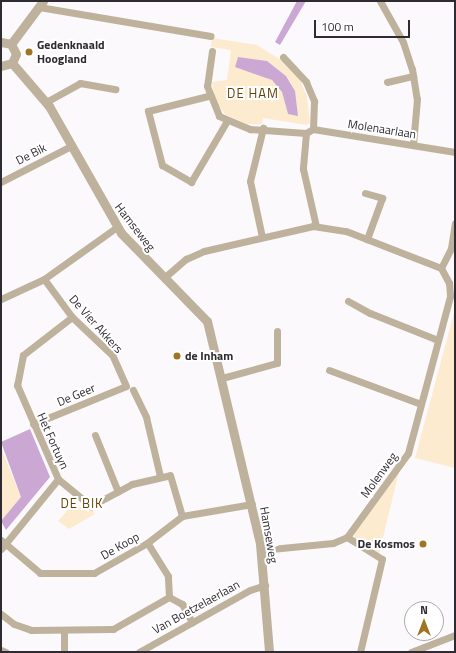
<!DOCTYPE html>
<html>
<head>
<meta charset="utf-8">
<style>
  body { margin:0 }
  #map { position:relative; width:456px; height:653px; overflow:hidden; background:#fcf9fd; font-family:"Titillium Web",sans-serif }
  div>[style] { position:absolute }
  .green>* { inset:0; background:#fcebcf }
  .water>* { inset:0; background:#cba8d4 }
  .minor>* { height:7px; margin:-3.5px; padding:0 3.5px; transform-origin:3.5px; border-radius:3.5px; background:#bfb29d }
  .tertiary>* { height:9px; margin:-4.5px; padding:0 4.5px; transform-origin:4.5px; border-radius:4.5px; background:#bfb29d }
  .dots>* { width:11px; height:11px; translate:-50% -50%; box-sizing:border-box; border:2px solid #fff; border-radius:50% }
  span { translate:-50% -50%; white-space:nowrap; text-align:center; line-height:1.15; -webkit-text-stroke:4px #fff; paint-order:stroke }
  .poi-label { font-size:12px; color:#302b32; font-weight:700 }
  .left { translate:0 -50%; text-align:left }
  .right { translate:-100% -50%; text-align:right }
  .street-label { font-size:12px; color:#302b32 }
  .neighbourhood-label { font-size:13px; color:#604408; letter-spacing:1px }
  .frame { position:absolute; inset:0; border:2px solid #302b32; pointer-events:none }
  .north { position:absolute; left:404px; top:601px; width:40px; height:40px; box-sizing:border-box; background:#fff; border:1px solid #acaaad; border-radius:50%; rotate:0deg; font-size:11px; font-weight:700; line-height:16px; text-align:center; color:#302b32 }
  .north::after { content:''; display:block; margin:auto; width:14px; height:18px; background:#9f7424; clip-path:polygon(50% 0,100% 100%,50% 72%,0 100%) }
  .scale { position:absolute; left:314px; top:20px; width:96px; height:18px; box-sizing:border-box; border:2px solid #302b32; border-top:0; padding-left:5px; font-size:12px; line-height:14px; white-space:nowrap; color:#302b32; -webkit-text-stroke:3px #fff; paint-order:stroke }
</style>
</head>
<body>
<div id="map">
  <div class="green">
    <i style="clip-path:polygon(evenodd,212px 38px,257px 45px,286px 63px,300px 80px,307px 97px,310px 123px,306px 125px,263px 118px,262px 124px,247px 124px,225px 114px,215px 101px,212px 82px,227px 80px,231px 50px,211px 47px,212px 38px,237px 58px,267px 61px,286px 76px,291px 83px,288px 114px,282px 92px,275px 83px,265px 75px,236px 67px,237px 58px)"></i>
    <i style="clip-path:polygon(455px 309px,455px 468px,415px 458px)"></i>
    <i style="clip-path:polygon(1px 448px,21px 497px,1px 521px)"></i>
    <i style="clip-path:polygon(399px 472px,379px 554px,355px 538px,354px 534px)"></i>
    <i style="clip-path:polygon(74px 503px,88px 512px,91px 508px,95px 514px,69px 529px,58px 521px)"></i>
  </div>
  <div class="water">
    <i style="clip-path:polygon(297px 1px,306px 1px,280px 45px,275px 42px)"></i>
    <i style="clip-path:polygon(238px 57px,267px 61px,286px 76px,295px 91px,298px 116px,288px 114px,282px 92px,272px 80px,235px 67px)"></i>
    <i style="clip-path:polygon(30px 429px,50px 477px,6px 530px,1px 521px,21px 497px,1px 442px)"></i>
  </div>
  <div class="minor">
    <i style="left:380px;top:1px;width:47px;rotate:60.7deg"></i>
    <i style="left:403px;top:42px;width:28px;rotate:72deg"></i>
    <i style="left:412px;top:69px;width:30px;rotate:81deg"></i>
    <i style="left:417px;top:99px;width:46px;rotate:95deg"></i>
    <i style="left:39px;top:7px;width:174px;rotate:9.6deg"></i>
    <i style="left:212px;top:51px;width:35px;rotate:98deg"></i>
    <i style="left:207px;top:86px;width:32px;rotate:68deg"></i>
    <i style="left:219px;top:116px;width:34px;rotate:23deg"></i>
    <i style="left:250px;top:129px;width:56px;rotate:4.1deg"></i>
    <i style="left:283px;top:57px;width:34px;rotate:47deg"></i>
    <i style="left:306px;top:82px;width:21px;rotate:67deg"></i>
    <i style="left:314px;top:101px;width:28px;rotate:92deg"></i>
    <i style="left:387px;top:82px;width:27px;rotate:-13deg"></i>
    <i style="left:208px;top:96px;width:62px;rotate:166deg"></i>
    <i style="left:148px;top:111px;width:56px;rotate:75.5deg"></i>
    <i style="left:162px;top:165px;width:34px;rotate:30deg"></i>
    <i style="left:191px;top:182px;width:71px;rotate:-59.5deg"></i>
    <i style="left:46px;top:102px;width:39px;rotate:-29deg"></i>
    <i style="left:80px;top:83px;width:36px;rotate:10deg"></i>
    <i style="left:306px;top:133px;width:8px;rotate:-30deg"></i>
    <i style="left:313px;top:129px;width:144px;rotate:9.2deg"></i>
    <i style="left:306px;top:133px;width:36px;rotate:95deg"></i>
    <i style="left:303px;top:169px;width:58px;rotate:77.2deg"></i>
    <i style="left:1px;top:182px;width:79px;rotate:-27.2deg"></i>
    <i style="left:365px;top:193px;width:18px;rotate:16deg"></i>
    <i style="left:382px;top:198px;width:44px;rotate:110.1deg"></i>
    <i style="left:262px;top:237px;width:57px;rotate:-102.1deg"></i>
    <i style="left:250px;top:181px;width:55px;rotate:-76.2deg"></i>
    <i style="left:165px;top:277px;width:28px;rotate:-41deg"></i>
    <i style="left:186px;top:259px;width:20px;rotate:-24deg"></i>
    <i style="left:204px;top:251px;width:112px;rotate:-12.9deg"></i>
    <i style="left:313px;top:226px;width:33px;rotate:9deg"></i>
    <i style="left:346px;top:231px;width:102px;rotate:21.3deg"></i>
    <i style="left:1px;top:299px;width:47px;rotate:-24.9deg"></i>
    <i style="left:44px;top:279px;width:90px;rotate:-35.5deg"></i>
    <i style="left:348px;top:301px;width:25px;rotate:29deg"></i>
    <i style="left:370px;top:313px;width:73px;rotate:21.7deg"></i>
    <i style="left:72px;top:317px;width:62px;rotate:142.2deg"></i>
    <i style="left:23px;top:355px;width:31px;rotate:101deg"></i>
    <i style="left:17px;top:385px;width:103px;rotate:66.4deg"></i>
    <i style="left:58px;top:479px;width:43px;rotate:39.3deg"></i>
    <i style="left:91px;top:506px;width:47px;rotate:-28.2deg"></i>
    <i style="left:132px;top:484px;width:39px;rotate:-13deg"></i>
    <i style="left:170px;top:475px;width:43px;rotate:73.7deg"></i>
    <i style="left:329px;top:370px;width:98px;rotate:20.3deg"></i>
    <i style="left:222px;top:378px;width:57px;rotate:-15.3deg"></i>
    <i style="left:277px;top:363px;width:32px;rotate:-90deg"></i>
    <i style="left:133px;top:390px;width:30px;rotate:64deg"></i>
    <i style="left:146px;top:417px;width:61px;rotate:76.7deg"></i>
    <i style="left:33px;top:424px;width:100px;rotate:-22.2deg"></i>
    <i style="left:126px;top:386px;width:34px;rotate:-114deg"></i>
    <i style="left:112px;top:355px;width:55px;rotate:-136.5deg"></i>
    <i style="left:72px;top:317px;width:47px;rotate:-126.4deg"></i>
    <i style="left:95px;top:435px;width:61px;rotate:68deg"></i>
    <i style="left:347px;top:537px;width:41px;rotate:32.2deg"></i>
    <i style="left:382px;top:559px;width:96px;rotate:103.3deg"></i>
    <i style="left:1px;top:540px;width:51px;rotate:40.2deg"></i>
    <i style="left:40px;top:573px;width:54px"></i>
    <i style="left:94px;top:573px;width:61px;rotate:-29.5deg"></i>
    <i style="left:147px;top:543px;width:44px;rotate:-37.6deg"></i>
    <i style="left:182px;top:516px;width:71px;rotate:-9.7deg"></i>
    <i style="left:1px;top:549px;width:90px;rotate:-50.8deg"></i>
    <i style="left:261px;top:550px;width:72px;rotate:-5.6deg"></i>
    <i style="left:333px;top:543px;width:15px;rotate:-23deg"></i>
    <i style="left:347px;top:537px;width:104px;rotate:-54deg"></i>
    <i style="left:408px;top:453px;width:163px;rotate:-75deg"></i>
    <i style="left:450px;top:296px;width:13px;rotate:-94deg"></i>
    <i style="left:449px;top:283px;width:17px;rotate:-118deg"></i>
    <i style="left:441px;top:268px;width:22px;rotate:-63deg"></i>
    <i style="left:451px;top:248px;width:25px;rotate:-81deg"></i>
    <i style="left:169px;top:597px;width:15px;rotate:28deg"></i>
    <i style="left:182px;top:604px;width:21px;rotate:61deg"></i>
    <i style="left:1px;top:614px;width:16px;rotate:38deg"></i>
    <i style="left:14px;top:624px;width:18px;rotate:19deg"></i>
    <i style="left:31px;top:630px;width:82px;rotate:-0.7deg"></i>
    <i style="left:113px;top:629px;width:64px;rotate:-29.7deg"></i>
    <i style="left:169px;top:597px;width:21px;rotate:-93deg"></i>
    <i style="left:168px;top:576px;width:39px;rotate:-122deg"></i>
    <i style="left:1px;top:650px;width:5px;rotate:22deg"></i>
    <i style="left:64px;top:652px;width:21px;rotate:-90deg"></i>
    <i style="left:139px;top:652px;width:127px;rotate:-29.2deg"></i>
    <i style="left:250px;top:590px;width:16px;rotate:-18deg"></i>
    <i style="left:411px;top:652px;width:47px;rotate:-21.1deg"></i>
  </div>
  <div class="tertiary">
    <i style="left:1px;top:42px;width:10px;rotate:11deg"></i>
    <i style="left:11px;top:44px;width:11px;rotate:63deg"></i>
    <i style="left:16px;top:54px;width:10px;rotate:114deg"></i>
    <i style="left:12px;top:63px;width:11px;rotate:165deg"></i>
    <i style="left:11px;top:44px;width:54px;rotate:-53.3deg"></i>
    <i style="left:12px;top:63px;width:57px;rotate:49.3deg"></i>
    <i style="left:49px;top:106px;width:146px;rotate:60.4deg"></i>
    <i style="left:121px;top:233px;width:123px;rotate:45.7deg"></i>
    <i style="left:207px;top:321px;width:229px;rotate:76.6deg"></i>
    <i style="left:260px;top:544px;width:108px;rotate:85.2deg"></i>
  </div>
  <div class="dots">
    <i style="left:29px;top:52px;background:#9f7424"></i>
    <i style="left:177px;top:356px;background:#9f7424"></i>
    <i style="left:423px;top:544px;background:#9f7424"></i>
  </div>
  <div class="poi-label">
    <span class="left" style="left:37px;top:52px">Gedenknaald<br>Hoogland</span>
    <span class="left" style="left:185px;top:356px">de Inham</span>
    <span class="right" style="left:415px;top:544px">De Kosmos</span>
  </div>
  <div class="street-label">
    <span style="left:382px;top:129px;rotate:9deg">Molenaarlaan</span>
    <span style="left:31px;top:154px;rotate:-27deg">De Bik</span>
    <span style="left:135px;top:227px;rotate:52deg">Hamseweg</span>
    <span style="left:96px;top:324px;rotate:48deg">De Vier Akkers</span>
    <span style="left:76px;top:395px;rotate:-23deg">De Geer</span>
    <span style="left:53px;top:441px;rotate:66deg">Het Fortuyn</span>
    <span style="left:379px;top:475px;rotate:-54deg">Molenweg</span>
    <span style="left:269px;top:535px;rotate:80deg">Hamseweg</span>
    <span style="left:120px;top:546px;rotate:-30deg">De Koop</span>
    <span style="left:196px;top:607px;rotate:-29deg">Van Boetzelaerlaan</span>
  </div>
  <div class="neighbourhood-label">
    <span style="left:253px;top:93px">DE HAM</span>
    <span style="left:82px;top:503px">DE BIK</span>
  </div>
  <div class="frame"></div>
  <div class="north">N</div>
  <div class="scale">100 m</div>
</div>
</body>
</html>
